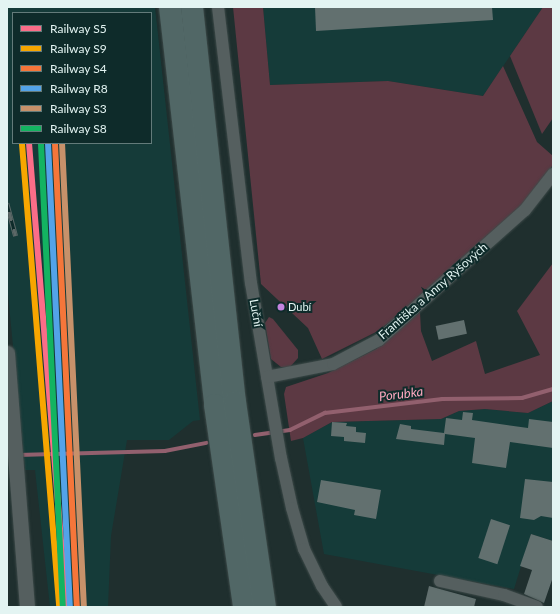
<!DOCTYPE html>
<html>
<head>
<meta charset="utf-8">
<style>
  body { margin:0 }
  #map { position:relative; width:560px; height:614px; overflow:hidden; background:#1f2f2e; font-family:Lato,sans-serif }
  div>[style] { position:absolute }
  .built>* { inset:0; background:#153b39 }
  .green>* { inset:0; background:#5c3943 }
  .stream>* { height:3.5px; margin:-1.75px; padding:0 1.75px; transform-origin:1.75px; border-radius:1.75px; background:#92606e }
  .building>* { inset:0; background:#62706f; transform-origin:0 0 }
  .roads { filter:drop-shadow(0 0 1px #3d4a49) drop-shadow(0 0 1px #3d4a49) }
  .minor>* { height:12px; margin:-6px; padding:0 6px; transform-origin:6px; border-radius:6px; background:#555f5f }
  .tertiary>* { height:15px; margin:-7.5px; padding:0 7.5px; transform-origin:7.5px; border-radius:7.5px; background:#555f5f }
  .motorway>* { height:22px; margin:-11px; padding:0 11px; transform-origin:11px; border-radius:11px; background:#516766 }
  .rail>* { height:4.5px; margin-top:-2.25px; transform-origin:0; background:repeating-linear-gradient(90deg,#0e2b2a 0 9px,#5c6867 0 18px); box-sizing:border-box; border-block:1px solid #5c6867 }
  .rail-1>* { height:6px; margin:-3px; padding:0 3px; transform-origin:3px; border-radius:3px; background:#fb6d88 }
  .rail-2>* { height:6px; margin:-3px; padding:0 3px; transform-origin:3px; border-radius:3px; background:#f7a600 }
  .rail-3>* { height:6px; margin:-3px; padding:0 3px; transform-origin:3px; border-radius:3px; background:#f5763a }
  .rail-4>* { height:6px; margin:-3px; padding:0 3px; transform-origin:3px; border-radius:3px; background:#53a3e8 }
  .rail-5>* { height:6px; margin:-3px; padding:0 3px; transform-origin:3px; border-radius:3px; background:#c7916a }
  .rail-6>* { height:6px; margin:-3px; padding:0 3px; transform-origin:3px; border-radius:3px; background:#13b361 }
  .dots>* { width:11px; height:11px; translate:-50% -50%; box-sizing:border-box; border:2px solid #0e2b2a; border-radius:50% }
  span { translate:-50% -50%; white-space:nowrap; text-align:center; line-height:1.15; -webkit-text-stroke:4px #0e2b2a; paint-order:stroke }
  .bus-label { font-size:11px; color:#e3f4f2 }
  .left { translate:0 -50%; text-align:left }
  .street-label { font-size:12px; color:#e3f4f2 }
  .water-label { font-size:13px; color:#fda8bf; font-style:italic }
  .frame { position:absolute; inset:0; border:8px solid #e3f4f2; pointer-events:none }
  .legend { position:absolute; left:12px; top:12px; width:140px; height:132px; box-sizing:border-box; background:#0e2b2a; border:1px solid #637b7a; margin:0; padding:5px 7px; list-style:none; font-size:12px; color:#e3f4f2 }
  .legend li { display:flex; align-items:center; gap:8px; height:20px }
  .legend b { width:20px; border:1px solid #637b7a }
</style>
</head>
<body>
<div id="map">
  <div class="built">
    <i style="clip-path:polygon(evenodd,7px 7px,155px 7px,200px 420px,193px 421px,169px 440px,127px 440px,111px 536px,108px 607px,50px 607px,35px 470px,25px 470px,7px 284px,7px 7px,13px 13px,151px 13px,151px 143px,13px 143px,13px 13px)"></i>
    <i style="clip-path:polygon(263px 7px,543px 7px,483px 96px,388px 81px,270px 85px)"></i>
    <i style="clip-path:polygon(553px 401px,553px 541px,531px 534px,514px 589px,324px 554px,303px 438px,332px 422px,441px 419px,459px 411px,485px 409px,528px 413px)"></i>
  </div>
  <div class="green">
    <i style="clip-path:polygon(233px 7px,263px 7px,270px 85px,388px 81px,483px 96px,503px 66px,537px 142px,553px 156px,553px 165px,517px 212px,406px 310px,376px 332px,322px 359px,308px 328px,261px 284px)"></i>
    <i style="clip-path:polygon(543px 7px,553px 7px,553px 118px,542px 134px,510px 56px)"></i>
    <i style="clip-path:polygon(553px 263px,553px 401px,528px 413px,485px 409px,459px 411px,441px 419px,332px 422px,303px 438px,291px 441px,284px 394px,286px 387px,328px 373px,376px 349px,420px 312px,421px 331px,432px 361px,476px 341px,485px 374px,540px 355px,517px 311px)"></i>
    <i style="clip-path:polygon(269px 317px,273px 319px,298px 350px,298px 358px,290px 367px,281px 367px,271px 359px,265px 323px)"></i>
  </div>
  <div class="stream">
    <i style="left:255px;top:435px;width:35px;rotate:-8deg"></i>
    <i style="left:290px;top:430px;width:39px;rotate:-26deg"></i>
    <i style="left:325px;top:413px;width:118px;rotate:-6.8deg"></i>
    <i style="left:442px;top:399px;width:80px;rotate:-0.7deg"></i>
    <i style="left:522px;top:398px;width:32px;rotate:-16deg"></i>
    <i style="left:18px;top:455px;width:147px;rotate:-1.6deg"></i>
    <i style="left:165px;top:451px;width:42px;rotate:-11deg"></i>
  </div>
  <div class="building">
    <i style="clip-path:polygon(315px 7px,492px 7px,493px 20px,316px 31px)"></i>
    <i style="left:464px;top:320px;width:14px;height:29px;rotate:78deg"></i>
    <i style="clip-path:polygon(463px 412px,473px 413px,472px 420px,528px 428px,529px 419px,553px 422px,553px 448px,510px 442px,506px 468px,472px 463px,475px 438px,445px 434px,444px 445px,396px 439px,400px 424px,411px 426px,411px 429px,444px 433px,446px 418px,462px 420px)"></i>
    <i style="clip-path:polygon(332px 422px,347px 423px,346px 426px,356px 427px,356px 432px,366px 433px,365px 443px,344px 441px,344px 437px,331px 436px)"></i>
    <i style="clip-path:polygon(525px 479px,553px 482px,553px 518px,541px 516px,534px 520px,520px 518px)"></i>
    <i style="clip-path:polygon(321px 480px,381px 490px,376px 519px,354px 515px,355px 510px,317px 502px)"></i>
    <i style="left:491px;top:519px;width:20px;height:41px;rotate:18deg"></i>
    <i style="clip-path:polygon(531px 534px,553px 541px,553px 577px,544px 603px,524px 594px,532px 570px,520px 566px)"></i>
    <i style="clip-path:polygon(429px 586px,476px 599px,474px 607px,424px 607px)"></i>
  </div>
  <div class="roads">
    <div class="minor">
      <i style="left:218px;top:7px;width:278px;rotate:83.2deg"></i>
      <i style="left:251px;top:283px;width:178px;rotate:80.3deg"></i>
      <i style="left:281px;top:458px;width:51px;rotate:77.6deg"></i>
      <i style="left:292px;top:508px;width:43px;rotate:73.7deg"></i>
      <i style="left:304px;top:549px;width:41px;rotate:64.1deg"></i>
      <i style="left:322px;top:586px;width:25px;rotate:56deg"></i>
      <i style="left:267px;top:377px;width:67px;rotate:-11.1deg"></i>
      <i style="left:333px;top:364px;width:52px;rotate:-27.6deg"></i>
      <i style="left:379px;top:340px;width:195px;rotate:-41.7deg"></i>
      <i style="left:525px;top:210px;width:46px;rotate:-52.1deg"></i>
      <i style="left:440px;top:581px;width:66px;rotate:12.3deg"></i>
      <i style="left:504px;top:595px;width:35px;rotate:20deg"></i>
    </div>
    <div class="tertiary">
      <i style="left:7px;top:353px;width:255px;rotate:85.5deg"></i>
    </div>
    <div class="motorway">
      <i style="left:170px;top:7px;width:401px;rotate:83.5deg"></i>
      <i style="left:215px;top:405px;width:204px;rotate:81.8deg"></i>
      <i style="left:192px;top:7px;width:397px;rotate:83.8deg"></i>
      <i style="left:235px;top:402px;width:207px;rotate:81.7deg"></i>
    </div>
  </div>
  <div class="rail">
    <i style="left:7px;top:203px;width:34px;rotate:75deg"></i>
  </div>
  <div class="rail-1">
    <i style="left:29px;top:143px;width:465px;rotate:85.4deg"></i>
  </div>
  <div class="rail-2">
    <i style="left:22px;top:144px;width:464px;rotate:85.4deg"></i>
  </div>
  <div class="rail-3">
    <i style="left:55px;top:143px;width:465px;rotate:87.3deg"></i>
  </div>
  <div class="rail-4">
    <i style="left:48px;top:143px;width:465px;rotate:87.3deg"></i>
  </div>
  <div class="rail-5">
    <i style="left:62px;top:143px;width:465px;rotate:87.3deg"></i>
  </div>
  <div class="rail-6">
    <i style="left:41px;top:144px;width:464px;rotate:87.3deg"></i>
  </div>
  <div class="dots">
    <i style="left:281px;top:307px;background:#c483df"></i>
  </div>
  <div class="bus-label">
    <span class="left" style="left:288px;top:307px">Dubí</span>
  </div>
  <div class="street-label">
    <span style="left:433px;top:291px;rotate:-41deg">Františka a Anny Ryšových</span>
    <span style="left:256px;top:313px;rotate:80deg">Luční</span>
  </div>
  <div class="water-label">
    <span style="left:401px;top:394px;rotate:-7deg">Porubka</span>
  </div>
  <div class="frame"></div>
  <ul class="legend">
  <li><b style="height:5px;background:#fb6d88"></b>Railway S5</li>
  <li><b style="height:5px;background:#f7a600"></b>Railway S9</li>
  <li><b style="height:5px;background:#f5763a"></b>Railway S4</li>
  <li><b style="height:5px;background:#53a3e8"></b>Railway R8</li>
  <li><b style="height:5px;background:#c7916a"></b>Railway S3</li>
  <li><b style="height:5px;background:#13b361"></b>Railway S8</li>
  </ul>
</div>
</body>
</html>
